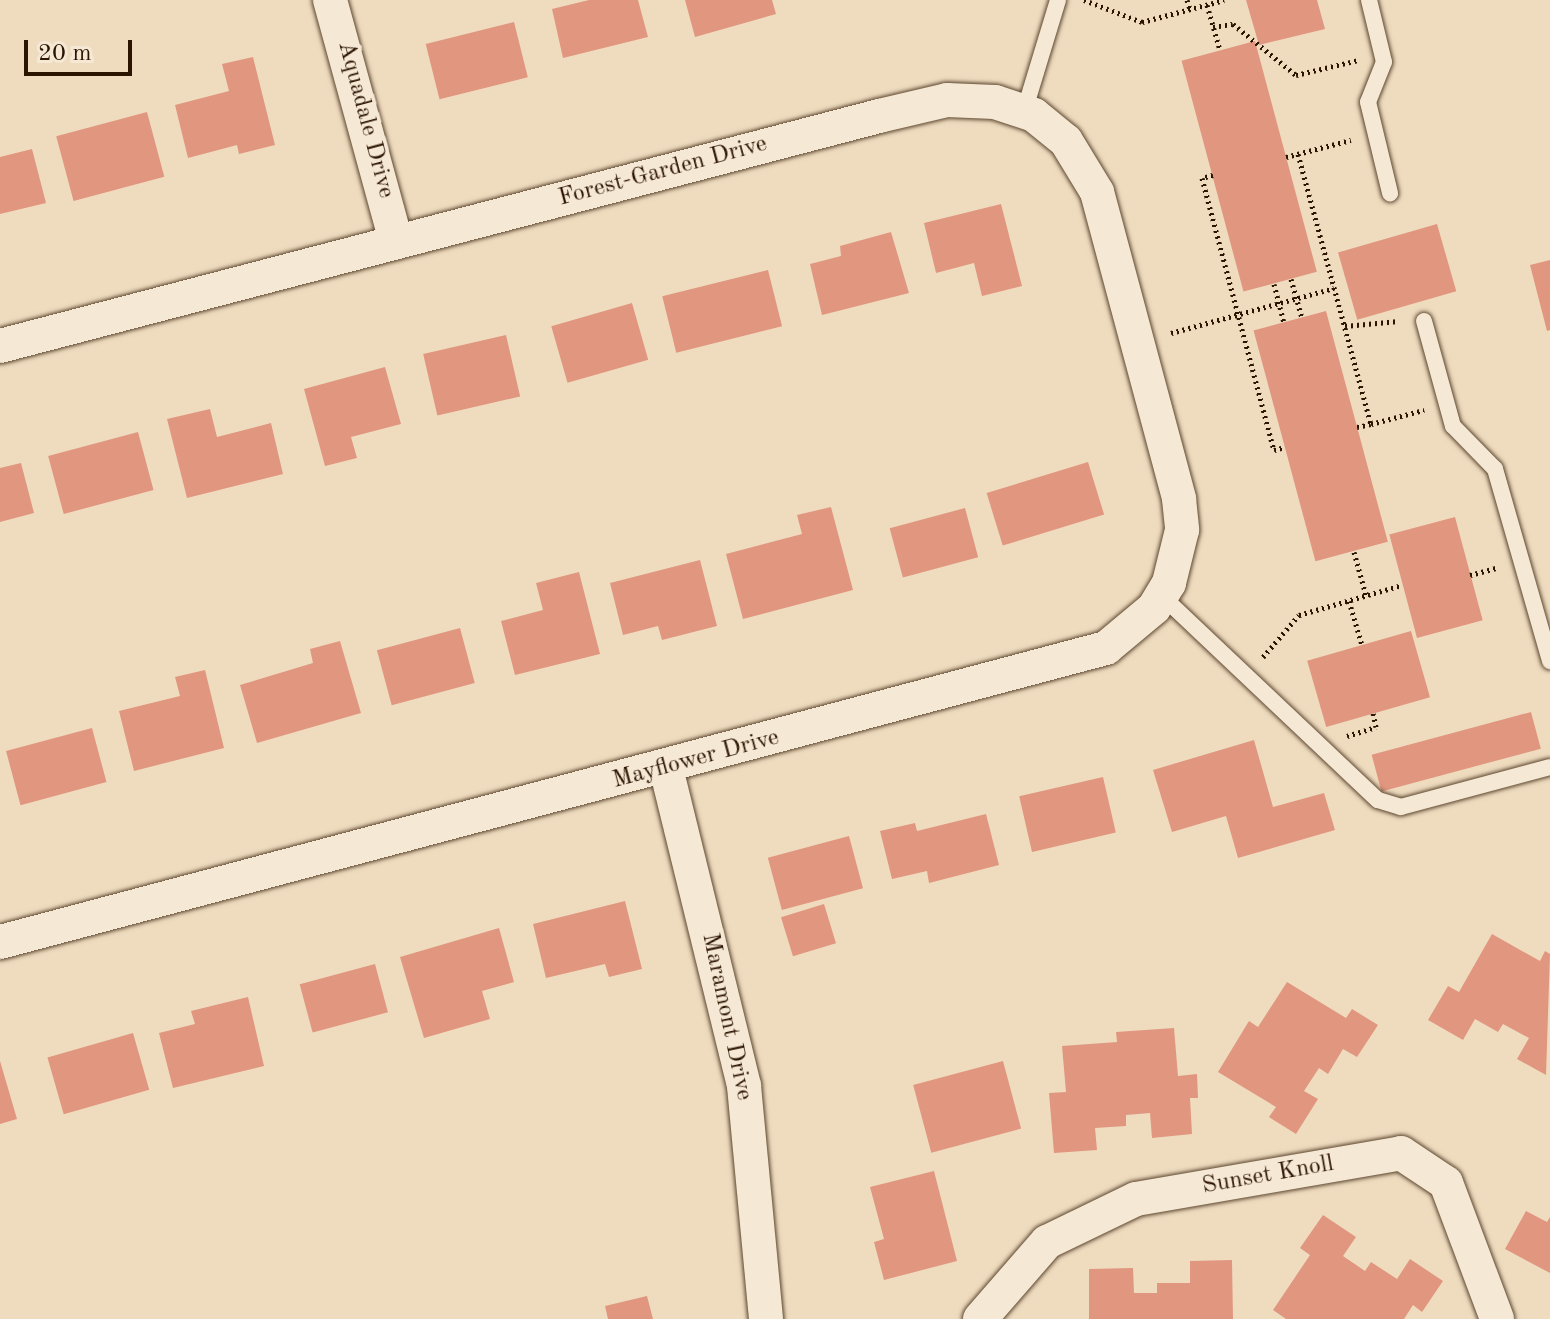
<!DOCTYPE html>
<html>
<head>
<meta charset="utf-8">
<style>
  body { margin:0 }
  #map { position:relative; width:1550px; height:1319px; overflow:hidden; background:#efdcbf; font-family:"Old Standard TT",serif }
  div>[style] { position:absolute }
  .building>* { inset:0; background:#e1967f; transform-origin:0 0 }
  .path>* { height:5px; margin-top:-2.5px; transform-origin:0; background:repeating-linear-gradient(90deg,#2c1500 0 2px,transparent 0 6px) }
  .roads { filter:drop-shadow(0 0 2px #5d4730) drop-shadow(0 0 2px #5d4730) }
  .lane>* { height:16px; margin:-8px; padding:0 8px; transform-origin:8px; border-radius:8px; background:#f5e8d5 }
  .street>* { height:34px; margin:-17px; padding:0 17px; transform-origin:17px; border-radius:17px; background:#f5e8d5 }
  span { translate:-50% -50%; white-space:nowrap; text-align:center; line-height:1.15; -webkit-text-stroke:7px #f5e8d5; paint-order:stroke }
  .street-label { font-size:24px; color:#2c1500 }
  .scale { position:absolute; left:24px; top:40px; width:108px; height:36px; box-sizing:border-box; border:4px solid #2c1500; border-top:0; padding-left:10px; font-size:24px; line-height:28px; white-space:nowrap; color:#2c1500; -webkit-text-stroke:6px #f5e8d5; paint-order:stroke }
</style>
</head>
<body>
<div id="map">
  <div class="building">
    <i style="clip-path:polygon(589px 0,638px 0,648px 37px,563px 58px,552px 9px)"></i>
    <i style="clip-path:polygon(685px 0,772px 0,776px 14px,695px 37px)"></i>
    <i style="clip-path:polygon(1246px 0,1317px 0,1325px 29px,1259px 45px)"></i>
    <i style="left:514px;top:22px;width:57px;height:91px;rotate:76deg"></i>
    <i style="left:1255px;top:41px;width:239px;height:76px;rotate:75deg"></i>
    <i style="clip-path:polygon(253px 57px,275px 145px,239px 154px,237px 145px,188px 158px,175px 105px,229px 91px,222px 64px)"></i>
    <i style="left:147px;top:112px;width:67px;height:94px;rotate:75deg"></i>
    <i style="clip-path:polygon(32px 149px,46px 203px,0 214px,0 157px)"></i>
    <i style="clip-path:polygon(1001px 204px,1022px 286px,982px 296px,974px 263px,936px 273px,924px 223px)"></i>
    <i style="left:1437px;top:224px;width:70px;height:103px;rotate:74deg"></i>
    <i style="clip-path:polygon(891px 232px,909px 293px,822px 315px,810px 264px,841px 256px,840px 246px)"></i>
    <i style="clip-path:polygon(1550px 260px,1550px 330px,1547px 331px,1530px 265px)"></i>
    <i style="left:768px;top:270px;width:58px;height:109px;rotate:76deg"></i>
    <i style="left:632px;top:303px;width:59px;height:84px;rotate:74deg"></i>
    <i style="left:1326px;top:311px;width:239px;height:75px;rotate:75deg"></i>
    <i style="left:506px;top:335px;width:63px;height:85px;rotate:77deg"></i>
    <i style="clip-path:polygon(385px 367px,401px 424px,351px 437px,357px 458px,325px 466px,304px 389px)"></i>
    <i style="clip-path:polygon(210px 409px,217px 437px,271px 423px,283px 474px,187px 498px,167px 419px)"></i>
    <i style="left:138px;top:432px;width:60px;height:93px;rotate:75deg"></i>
    <i style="left:1088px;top:462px;width:55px;height:106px;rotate:73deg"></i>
    <i style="clip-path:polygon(21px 463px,34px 513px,0 522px,0 468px)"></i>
    <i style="clip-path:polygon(831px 507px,853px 590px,743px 619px,726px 554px,802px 534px,797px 515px)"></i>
    <i style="left:965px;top:508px;width:51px;height:78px;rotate:75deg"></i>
    <i style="left:1455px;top:517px;width:107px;height:68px;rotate:75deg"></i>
    <i style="clip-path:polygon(700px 560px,717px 626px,662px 640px,658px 626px,623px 635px,610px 583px)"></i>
    <i style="clip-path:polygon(579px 572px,600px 654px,515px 675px,501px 621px,543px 610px,536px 583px)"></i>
    <i style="left:460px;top:628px;width:57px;height:86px;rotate:75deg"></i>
    <i style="left:1411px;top:631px;width:69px;height:108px;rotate:74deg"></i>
    <i style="clip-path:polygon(340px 641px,361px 713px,257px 743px,240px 685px,313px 663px,310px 649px)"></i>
    <i style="clip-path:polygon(205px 670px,224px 748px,134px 771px,119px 711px,180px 696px,175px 677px)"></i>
    <i style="left:1531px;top:712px;width:38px;height:165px;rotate:75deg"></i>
    <i style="left:92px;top:728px;width:56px;height:89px;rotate:75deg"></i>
    <i style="clip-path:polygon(1254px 740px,1273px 807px,1324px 793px,1335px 830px,1238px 858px,1226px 816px,1172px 832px,1153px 770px)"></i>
    <i style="left:1103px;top:777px;width:57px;height:86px;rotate:77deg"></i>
    <i style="clip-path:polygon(986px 814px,999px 865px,929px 883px,927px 871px,892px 879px,880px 831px,915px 823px,917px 831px)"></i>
    <i style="left:849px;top:836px;width:54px;height:84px;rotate:75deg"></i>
    <i style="clip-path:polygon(625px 901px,642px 969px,609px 977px,605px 964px,546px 978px,533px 924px)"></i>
    <i style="left:824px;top:904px;width:41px;height:45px;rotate:73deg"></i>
    <i style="clip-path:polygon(499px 928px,514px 982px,482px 991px,490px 1019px,424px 1038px,400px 957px)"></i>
    <i style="clip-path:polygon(1492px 934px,1540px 961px,1545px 951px,1550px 954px,1546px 1075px,1517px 1059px,1529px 1038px,1503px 1024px,1498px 1032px,1475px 1019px,1463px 1040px,1428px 1020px,1448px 986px,1459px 992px)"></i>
    <i style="left:375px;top:964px;width:50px;height:78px;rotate:75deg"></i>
    <i style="clip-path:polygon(1287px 982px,1346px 1018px,1352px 1009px,1378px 1025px,1357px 1057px,1343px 1049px,1328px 1074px,1319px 1068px,1304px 1091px,1318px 1099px,1296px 1134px,1269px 1117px,1276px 1107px,1218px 1072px,1249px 1021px,1258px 1027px)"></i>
    <i style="clip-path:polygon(248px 997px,264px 1066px,173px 1088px,159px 1033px,195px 1024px,191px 1011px)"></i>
    <i style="clip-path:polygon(1174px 1028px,1178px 1076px,1197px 1074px,1198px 1098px,1190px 1098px,1192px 1134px,1152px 1138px,1150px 1113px,1126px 1115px,1126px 1126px,1095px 1128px,1097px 1150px,1054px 1153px,1049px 1093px,1066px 1092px,1062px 1046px,1117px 1042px,1116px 1032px)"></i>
    <i style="left:133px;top:1033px;width:59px;height:89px;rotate:74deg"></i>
    <i style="clip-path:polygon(0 1061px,17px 1119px,0 1124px)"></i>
    <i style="left:1003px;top:1061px;width:70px;height:93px;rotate:75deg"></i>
    <i style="clip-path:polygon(934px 1171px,957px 1261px,884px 1280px,874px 1242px,884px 1239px,870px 1187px)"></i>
    <i style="clip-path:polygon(1526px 1211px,1547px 1222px,1550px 1217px,1550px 1273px,1505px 1249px)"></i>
    <i style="clip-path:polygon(1323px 1215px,1356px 1237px,1343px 1256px,1365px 1271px,1371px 1262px,1397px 1279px,1410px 1259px,1443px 1281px,1422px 1312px,1413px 1305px,1404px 1319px,1286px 1319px,1273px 1310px,1310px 1255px,1300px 1248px)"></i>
    <i style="clip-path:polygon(1232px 1260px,1233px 1319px,1089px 1319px,1089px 1269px,1133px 1268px,1134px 1293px,1157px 1293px,1157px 1283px,1190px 1283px,1190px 1261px)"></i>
    <i style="clip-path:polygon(647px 1296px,653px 1319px,608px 1319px,605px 1306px)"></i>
  </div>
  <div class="path">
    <i style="left:1084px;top:0;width:62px;rotate:20.8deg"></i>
    <i style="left:1142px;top:22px;width:85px;rotate:-15deg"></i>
    <i style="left:1187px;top:0;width:9px;rotate:72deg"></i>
    <i style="left:1207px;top:5px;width:47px;rotate:73.9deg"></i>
    <i style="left:1213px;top:27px;width:20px;rotate:-9deg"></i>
    <i style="left:1233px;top:24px;width:81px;rotate:39deg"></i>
    <i style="left:1296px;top:75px;width:65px;rotate:-13.4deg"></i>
    <i style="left:1298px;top:154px;width:280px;rotate:74.9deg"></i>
    <i style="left:1371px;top:424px;width:55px;rotate:-14.8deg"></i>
    <i style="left:1286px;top:157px;width:67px;rotate:-14.7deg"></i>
    <i style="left:1213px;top:175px;width:11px;rotate:165deg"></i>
    <i style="left:1202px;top:178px;width:281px;rotate:75.2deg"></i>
    <i style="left:1274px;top:450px;width:11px;rotate:-15deg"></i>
    <i style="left:1291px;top:279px;width:41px;rotate:74.2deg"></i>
    <i style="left:1274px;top:284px;width:40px;rotate:75.6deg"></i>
    <i style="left:1345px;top:326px;width:54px;rotate:-5.3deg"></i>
    <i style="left:1171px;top:333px;width:169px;rotate:-15.4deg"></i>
    <i style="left:1357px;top:427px;width:14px;rotate:-12deg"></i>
    <i style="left:1354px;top:552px;width:45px;rotate:74.4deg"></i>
    <i style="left:1470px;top:575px;width:27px;rotate:-15deg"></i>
    <i style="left:1349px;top:601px;width:46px;rotate:73.5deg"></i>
    <i style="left:1263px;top:657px;width:55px;rotate:-49.4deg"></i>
    <i style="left:1299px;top:615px;width:107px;rotate:-16.2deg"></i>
    <i style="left:1347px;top:736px;width:30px;rotate:-17deg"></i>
    <i style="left:1376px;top:727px;width:14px;rotate:-102deg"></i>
  </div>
  <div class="roads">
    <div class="lane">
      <i style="left:1369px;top:0;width:64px;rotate:76.4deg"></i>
      <i style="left:1384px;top:62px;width:43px;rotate:111.8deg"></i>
      <i style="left:1368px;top:102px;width:94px;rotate:76.4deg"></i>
      <i style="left:1024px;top:112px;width:117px;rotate:-73.1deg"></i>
      <i style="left:1424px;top:321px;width:109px;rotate:74.6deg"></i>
      <i style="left:1453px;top:426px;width:60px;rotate:45.7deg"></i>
      <i style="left:1495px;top:469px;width:200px;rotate:74deg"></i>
      <i style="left:1162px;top:596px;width:297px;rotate:43.4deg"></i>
      <i style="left:1378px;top:800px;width:24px;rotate:17deg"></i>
      <i style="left:1401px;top:807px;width:154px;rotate:-15deg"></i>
    </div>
    <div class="street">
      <i style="left:330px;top:0;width:251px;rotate:74.7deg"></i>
      <i style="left:0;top:346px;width:909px;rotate:-14.66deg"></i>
      <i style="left:879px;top:116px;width:70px;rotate:-13.2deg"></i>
      <i style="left:947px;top:100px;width:48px;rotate:2.4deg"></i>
      <i style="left:995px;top:102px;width:41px;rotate:18.4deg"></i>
      <i style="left:1034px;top:115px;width:41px;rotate:39.1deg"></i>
      <i style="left:1066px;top:141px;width:60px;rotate:58.7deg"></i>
      <i style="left:1097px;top:192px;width:318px;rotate:75deg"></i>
      <i style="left:1179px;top:499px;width:31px;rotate:84deg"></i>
      <i style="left:1182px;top:530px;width:55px;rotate:103.8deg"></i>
      <i style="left:1169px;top:583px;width:29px;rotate:121deg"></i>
      <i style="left:1154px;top:608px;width:62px;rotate:140.2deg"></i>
      <i style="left:1106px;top:648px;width:1144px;rotate:165.11deg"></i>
      <i style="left:666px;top:768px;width:327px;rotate:76.2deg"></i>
      <i style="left:744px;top:1086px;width:234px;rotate:84.6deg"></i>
      <i style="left:980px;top:1319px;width:102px;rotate:-49deg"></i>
      <i style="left:1047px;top:1242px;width:99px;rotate:-25.8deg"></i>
      <i style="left:1136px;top:1199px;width:269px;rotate:-9.8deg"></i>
      <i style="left:1401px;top:1153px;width:54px;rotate:33.7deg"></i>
      <i style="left:1446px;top:1183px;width:145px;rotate:69.4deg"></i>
    </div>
  </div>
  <div class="street-label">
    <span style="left:365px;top:120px;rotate:75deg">Aquadale Drive</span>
    <span style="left:663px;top:172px;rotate:-15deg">Forest-Garden Drive</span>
    <span style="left:696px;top:760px;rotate:-15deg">Mayflower Drive</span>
    <span style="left:726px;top:1017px;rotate:78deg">Maramont Drive</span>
    <span style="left:1268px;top:1176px;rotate:-10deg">Sunset Knoll</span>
  </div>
  <div class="scale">20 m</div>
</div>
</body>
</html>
